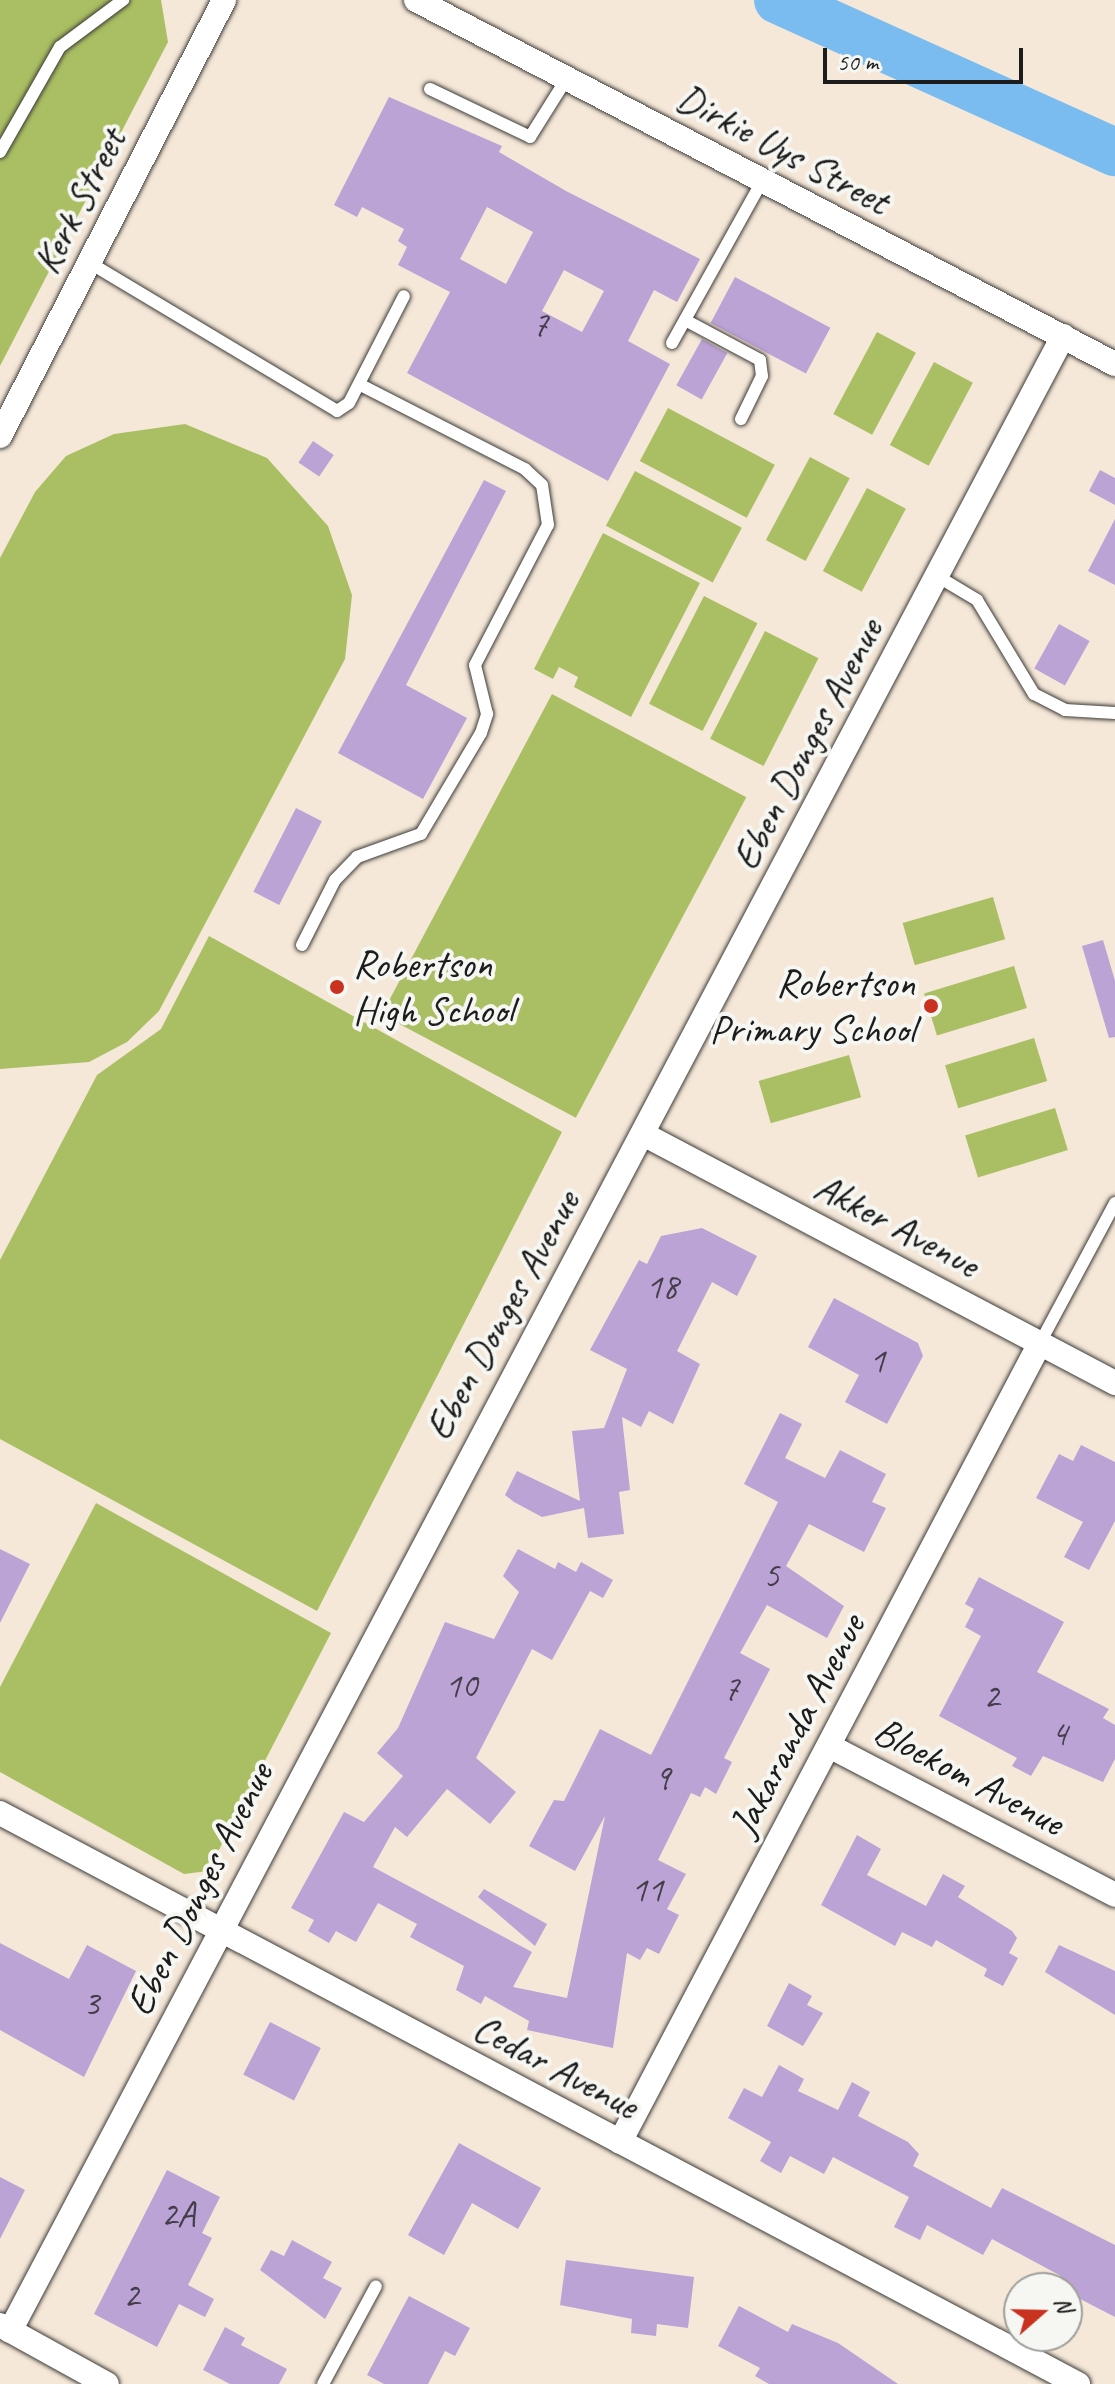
<!DOCTYPE html>
<html>
<head>
<meta charset="utf-8">
<style>
  body { margin:0 }
  #map { position:relative; width:1115px; height:2384px; overflow:hidden; background:#f5e8d8; font-family:Caveat,sans-serif }
  div>[style] { position:absolute }
  .green>* { inset:0; background:#aabf63; transform-origin:0 0 }
  .river>* { height:48px; margin:-24px; padding:0 24px; transform-origin:24px; border-radius:24px; background:#7abcef }
  .building>* { inset:0; background:#bba3d5; transform-origin:0 0 }
  .roads { filter:drop-shadow(0 0 2px #3d3b38) drop-shadow(0 0 2px #3d3b38) }
  .lane>* { height:12px; margin:-6px; padding:0 6px; transform-origin:6px; border-radius:6px; background:#fff }
  .street>* { height:24px; margin:-12px; padding:0 12px; transform-origin:12px; border-radius:12px; background:#fff }
  .dots>* { width:22px; height:22px; translate:-50% -50%; box-sizing:border-box; border:4px solid #f6f6f2; border-radius:50% }
  span { translate:-50% -50%; white-space:nowrap; text-align:center; line-height:1.15; -webkit-text-stroke:8px #f6f6f2; paint-order:stroke }
  .number-label { font-size:36px; color:#443e4a }
  .number-label span { -webkit-text-stroke-width:0 }
  .street-label { font-size:40px; color:#1c1c1c }
  .poi-label { font-size:40px; color:#1c1c1c }
  .left { translate:0 -50%; text-align:left }
  .right { translate:-100% -50%; text-align:right }
  .north { position:absolute; left:1003px; top:2272px; width:80px; height:80px; box-sizing:border-box; background:#f6f6f2; border:2px solid #9f9f9c; border-radius:50%; rotate:70deg; font-size:22px; font-weight:700; line-height:32px; text-align:center; color:#1c1c1c }
  .north::after { content:''; display:block; margin:auto; width:28px; height:36px; background:#c8321e; clip-path:polygon(50% 0,100% 100%,50% 72%,0 100%) }
  .scale { position:absolute; left:823px; top:48px; width:200px; height:36px; box-sizing:border-box; border:4px solid #1c1c1c; border-top:0; padding-left:10px; font-size:24px; line-height:28px; white-space:nowrap; color:#1c1c1c; -webkit-text-stroke:6px #f6f6f2; paint-order:stroke }
</style>
</head>
<body>
<div id="map">
  <div class="green">
    <i style="clip-path:polygon(0 0,161px 0,168px 42px,0 366px)"></i>
    <i style="left:877px;top:332px;width:44px;height:93px;rotate:28deg"></i>
    <i style="left:934px;top:362px;width:44px;height:94px;rotate:28deg"></i>
    <i style="left:668px;top:408px;width:121px;height:60px;rotate:28deg"></i>
    <i style="clip-path:polygon(185px 424px,267px 458px,328px 526px,352px 595px,345px 659px,159px 1011px,127px 1042px,89px 1062px,0 1069px,0 558px,35px 492px,66px 456px,114px 434px)"></i>
    <i style="left:810px;top:457px;width:45px;height:94px;rotate:28deg"></i>
    <i style="left:635px;top:471px;width:121px;height:62px;rotate:28deg"></i>
    <i style="left:867px;top:488px;width:44px;height:94px;rotate:28deg"></i>
    <i style="clip-path:polygon(603px 533px,700px 583px,631px 717px,574px 687px,578px 677px,559px 667px,553px 679px,534px 669px)"></i>
    <i style="left:704px;top:596px;width:60px;height:121px;rotate:27deg"></i>
    <i style="left:765px;top:631px;width:60px;height:121px;rotate:27deg"></i>
    <i style="left:552px;top:694px;width:220px;height:363px;rotate:28deg"></i>
    <i style="left:993px;top:897px;width:44px;height:94px;rotate:74deg"></i>
    <i style="clip-path:polygon(209px 936px,562px 1132px,317px 1611px,0 1439px,0 1260px,97px 1075px,161px 1029px)"></i>
    <i style="left:1014px;top:966px;width:44px;height:94px;rotate:73deg"></i>
    <i style="left:1034px;top:1038px;width:45px;height:93px;rotate:73deg"></i>
    <i style="left:849px;top:1055px;width:44px;height:94px;rotate:74deg"></i>
    <i style="left:1055px;top:1108px;width:44px;height:94px;rotate:73deg"></i>
    <i style="clip-path:polygon(96px 1503px,331px 1633px,208px 1871px,184px 1874px,0 1772px,0 1687px)"></i>
  </div>
  <div class="river">
    <i style="left:778px;top:0;width:370px;rotate:24.3deg"></i>
  </div>
  <div class="building">
    <i style="clip-path:polygon(evenodd,389px 97px,502px 146px,499px 152px,566px 191px,700px 259px,677px 302px,654px 290px,628px 341px,670px 364px,608px 481px,407px 373px,450px 292px,398px 265px,407px 247px,398px 241px,404px 229px,362px 207px,357px 217px,334px 205px,389px 97px,487px 207px,533px 232px,506px 284px,460px 259px,487px 207px,389px 97px,564px 270px,604px 291px,582px 332px,542px 311px,564px 270px)"></i>
    <i style="left:735px;top:277px;width:108px;height:52px;rotate:28deg"></i>
    <i style="left:702px;top:339px;width:29px;height:53px;rotate:29deg"></i>
    <i style="left:313px;top:441px;width:25px;height:26px;rotate:34deg"></i>
    <i style="clip-path:polygon(1100px 470px,1115px 478px,1115px 505px,1089px 491px)"></i>
    <i style="clip-path:polygon(484px 480px,506px 491px,406px 685px,467px 718px,423px 799px,338px 753px)"></i>
    <i style="clip-path:polygon(1115px 519px,1115px 585px,1088px 571px)"></i>
    <i style="left:1059px;top:624px;width:35px;height:51px;rotate:29deg"></i>
    <i style="left:296px;top:808px;width:29px;height:94px;rotate:27deg"></i>
    <i style="clip-path:polygon(1103px 940px,1115px 981px,1115px 1037px,1109px 1038px,1082px 946px)"></i>
    <i style="clip-path:polygon(702px 1228px,757px 1256px,737px 1296px,712px 1282px,677px 1351px,700px 1364px,673px 1424px,649px 1411px,641px 1427px,622px 1417px,630px 1490px,619px 1492px,624px 1534px,588px 1538px,584px 1508px,542px 1517px,514px 1502px,505px 1495px,517px 1471px,580px 1501px,572px 1431px,604px 1428px,627px 1369px,590px 1350px,639px 1260px,647px 1264px,661px 1236px)"></i>
    <i style="clip-path:polygon(834px 1298px,918px 1343px,923px 1356px,887px 1424px,845px 1402px,859px 1375px,808px 1347px)"></i>
    <i style="clip-path:polygon(780px 1413px,802px 1424px,785px 1458px,825px 1478px,840px 1450px,886px 1474px,872px 1502px,886px 1508px,864px 1552px,809px 1524px,786px 1566px,844px 1606px,827px 1638px,767px 1605px,740px 1653px,770px 1669px,724px 1758px,732px 1762px,716px 1794px,705px 1787px,700px 1797px,691px 1793px,658px 1860px,686px 1874px,667px 1909px,679px 1915px,659px 1954px,647px 1948px,640px 1960px,627px 1953px,613px 2048px,527px 2030px,529px 2021px,485px 1996px,481px 2004px,456px 1990px,464px 1966px,410px 1937px,417px 1924px,378px 1903px,356px 1942px,336px 1931px,329px 1943px,308px 1931px,314px 1920px,291px 1908px,344px 1812px,364px 1822px,403px 1776px,377px 1753px,398px 1728px,445px 1622px,494px 1639px,519px 1592px,503px 1576px,518px 1549px,555px 1569px,558px 1562px,576px 1572px,581px 1562px,613px 1580px,603px 1598px,590px 1591px,552px 1660px,532px 1649px,476px 1758px,516px 1792px,490px 1824px,447px 1789px,407px 1837px,395px 1827px,373px 1867px,532px 1952px,513px 1987px,567px 1998px,605px 1816px,575px 1871px,529px 1846px,554px 1800px,564px 1801px,600px 1729px,651px 1755px,778px 1502px,744px 1484px)"></i>
    <i style="clip-path:polygon(1081px 1445px,1115px 1462px,1115px 1521px,1089px 1570px,1064px 1557px,1083px 1522px,1036px 1498px,1059px 1454px,1073px 1461px)"></i>
    <i style="clip-path:polygon(0 1549px,30px 1564px,0 1623px)"></i>
    <i style="clip-path:polygon(979px 1577px,1064px 1622px,1037px 1672px,1109px 1709px,1103px 1718px,1115px 1725px,1115px 1759px,1103px 1782px,1043px 1756px,1031px 1776px,1012px 1766px,1017px 1758px,939px 1716px,981px 1636px,965px 1627px,974px 1609px,965px 1604px)"></i>
    <i style="clip-path:polygon(857px 1835px,881px 1849px,867px 1875px,926px 1906px,943px 1874px,965px 1886px,958px 1897px,1012px 1931px,1017px 1938px,1009px 1953px,1018px 1958px,1003px 1986px,984px 1976px,987px 1969px,936px 1940px,932px 1947px,902px 1932px,895px 1946px,821px 1905px)"></i>
    <i style="clip-path:polygon(484px 1889px,547px 1924px,535px 1946px,478px 1897px)"></i>
    <i style="clip-path:polygon(0 1943px,69px 1979px,87px 1945px,136px 1971px,84px 2077px,0 2030px)"></i>
    <i style="clip-path:polygon(1059px 1945px,1115px 1971px,1115px 2015px,1045px 1972px)"></i>
    <i style="clip-path:polygon(789px 1983px,812px 1996px,807px 2005px,823px 2013px,803px 2046px,767px 2026px)"></i>
    <i style="left:270px;top:2022px;width:57px;height:59px;rotate:27deg"></i>
    <i style="clip-path:polygon(779px 2065px,804px 2079px,798px 2091px,838px 2110px,852px 2082px,870px 2092px,858px 2116px,908px 2142px,919px 2154px,913px 2166px,991px 2208px,1002px 2188px,1115px 2245px,1115px 2317px,1055px 2286px,1061px 2276px,992px 2239px,983px 2255px,927px 2225px,920px 2240px,894px 2227px,909px 2197px,833px 2157px,824px 2174px,790px 2156px,781px 2173px,760px 2161px,771px 2142px,728px 2118px,744px 2088px,762px 2097px)"></i>
    <i style="clip-path:polygon(459px 2143px,541px 2188px,518px 2229px,472px 2203px,444px 2255px,408px 2235px)"></i>
    <i style="clip-path:polygon(167px 2170px,220px 2197px,202px 2233px,212px 2238px,188px 2285px,214px 2299px,205px 2317px,179px 2304px,157px 2347px,94px 2314px)"></i>
    <i style="clip-path:polygon(0 2177px,25px 2190px,0 2239px)"></i>
    <i style="clip-path:polygon(292px 2240px,332px 2262px,323px 2278px,342px 2288px,325px 2319px,260px 2270px,271px 2250px,284px 2256px)"></i>
    <i style="clip-path:polygon(566px 2260px,694px 2277px,688px 2328px,657px 2324px,656px 2336px,631px 2333px,632px 2319px,560px 2305px)"></i>
    <i style="clip-path:polygon(409px 2296px,470px 2328px,455px 2356px,445px 2351px,428px 2384px,384px 2384px,367px 2375px)"></i>
    <i style="clip-path:polygon(739px 2306px,788px 2332px,792px 2324px,838px 2343px,898px 2384px,769px 2384px,755px 2376px,760px 2368px,718px 2346px)"></i>
    <i style="clip-path:polygon(225px 2327px,245px 2338px,241px 2345px,287px 2369px,279px 2384px,230px 2384px,203px 2370px)"></i>
  </div>
  <div class="roads">
    <div class="lane">
      <i style="left:430px;top:89px;width:111px;rotate:25.6deg"></i>
      <i style="left:530px;top:137px;width:70px;rotate:-57.9deg"></i>
      <i style="left:0;top:152px;width:121px;rotate:-60.3deg"></i>
      <i style="left:60px;top:47px;width:79px;rotate:-36.7deg"></i>
      <i style="left:90px;top:263px;width:288px;rotate:30.9deg"></i>
      <i style="left:337px;top:411px;width:14px;rotate:-34deg"></i>
      <i style="left:349px;top:403px;width:120px;rotate:-62.8deg"></i>
      <i style="left:685px;top:320px;width:85px;rotate:28.1deg"></i>
      <i style="left:760px;top:360px;width:16px;rotate:83deg"></i>
      <i style="left:762px;top:376px;width:48px;rotate:116deg"></i>
      <i style="left:672px;top:343px;width:183px;rotate:-60.9deg"></i>
      <i style="left:937px;top:576px;width:47px;rotate:31deg"></i>
      <i style="left:977px;top:600px;width:110px;rotate:58.8deg"></i>
      <i style="left:1034px;top:694px;width:35px;rotate:27deg"></i>
      <i style="left:1065px;top:710px;width:50px;rotate:3.4deg"></i>
      <i style="left:302px;top:945px;width:73px;rotate:-63.1deg"></i>
      <i style="left:335px;top:880px;width:32px;rotate:-46deg"></i>
      <i style="left:357px;top:857px;width:68px;rotate:-19.8deg"></i>
      <i style="left:421px;top:834px;width:117px;rotate:-59.3deg"></i>
      <i style="left:481px;top:733px;width:20px;rotate:-72deg"></i>
      <i style="left:487px;top:714px;width:50px;rotate:-103.8deg"></i>
      <i style="left:475px;top:665px;width:158px;rotate:-62.5deg"></i>
      <i style="left:548px;top:525px;width:40px;rotate:-98.5deg"></i>
      <i style="left:542px;top:485px;width:23px;rotate:-137deg"></i>
      <i style="left:525px;top:469px;width:186px;rotate:-152.9deg"></i>
      <i style="left:1040px;top:1343px;width:159px;rotate:-61.8deg"></i>
      <i style="left:323px;top:2384px;width:111px;rotate:-61.6deg"></i>
    </div>
    <div class="street">
      <i style="left:416px;top:0;width:788px;rotate:27.51deg"></i>
      <i style="left:0;top:436px;width:490px;rotate:-62.8deg"></i>
      <i style="left:643px;top:1134px;width:534px;rotate:27.81deg"></i>
      <i style="left:829px;top:1746px;width:322px;rotate:27.5deg"></i>
      <i style="left:0;top:1813px;width:1220px;rotate:27.91deg"></i>
      <i style="left:620px;top:2142px;width:903px;rotate:-62.27deg"></i>
      <i style="left:0;top:2325px;width:122px;rotate:28.9deg"></i>
      <i style="left:10px;top:2331px;width:2256px;rotate:-62.17deg"></i>
    </div>
  </div>
  <div class="dots">
    <i style="left:337px;top:987px;background:#c8321e"></i>
    <i style="left:931px;top:1006px;background:#c8321e"></i>
  </div>
  <div class="number-label">
    <span style="left:540px;top:325px">7</span>
    <span style="left:662px;top:1287px">18</span>
    <span style="left:877px;top:1361px">1</span>
    <span style="left:771px;top:1576px">5</span>
    <span style="left:461px;top:1686px">10</span>
    <span style="left:731px;top:1689px">7</span>
    <span style="left:991px;top:1697px">2</span>
    <span style="left:1059px;top:1734px">4</span>
    <span style="left:662px;top:1778px">9</span>
    <span style="left:647px;top:1890px">11</span>
    <span style="left:91px;top:2004px">3</span>
    <span style="left:178px;top:2215px">2A</span>
    <span style="left:131px;top:2296px">2</span>
  </div>
  <div class="street-label">
    <span style="left:783px;top:149px;rotate:28deg">Dirkie Uys Street</span>
    <span style="left:79px;top:201px;rotate:-63deg">Kerk Street</span>
    <span style="left:807px;top:744px;rotate:-62deg">Eben Donges Avenue</span>
    <span style="left:897px;top:1225px;rotate:28deg">Akker Avenue</span>
    <span style="left:502px;top:1315px;rotate:-61deg">Eben Donges Avenue</span>
    <span style="left:797px;top:1725px;rotate:-62deg">Jakaranda Avenue</span>
    <span style="left:969px;top:1776px;rotate:28deg">Bloekom Avenue</span>
    <span style="left:199px;top:1889px;rotate:-63deg">Eben Donges Avenue</span>
    <span style="left:556px;top:2066px;rotate:28deg">Cedar Avenue</span>
  </div>
  <div class="poi-label">
    <span class="left" style="left:353px;top:987px">Robertson<br>High School</span>
    <span class="right" style="left:915px;top:1006px">Robertson<br>Primary School</span>
  </div>
  <div class="north">N</div>
  <div class="scale">50 m</div>
</div>
</body>
</html>
